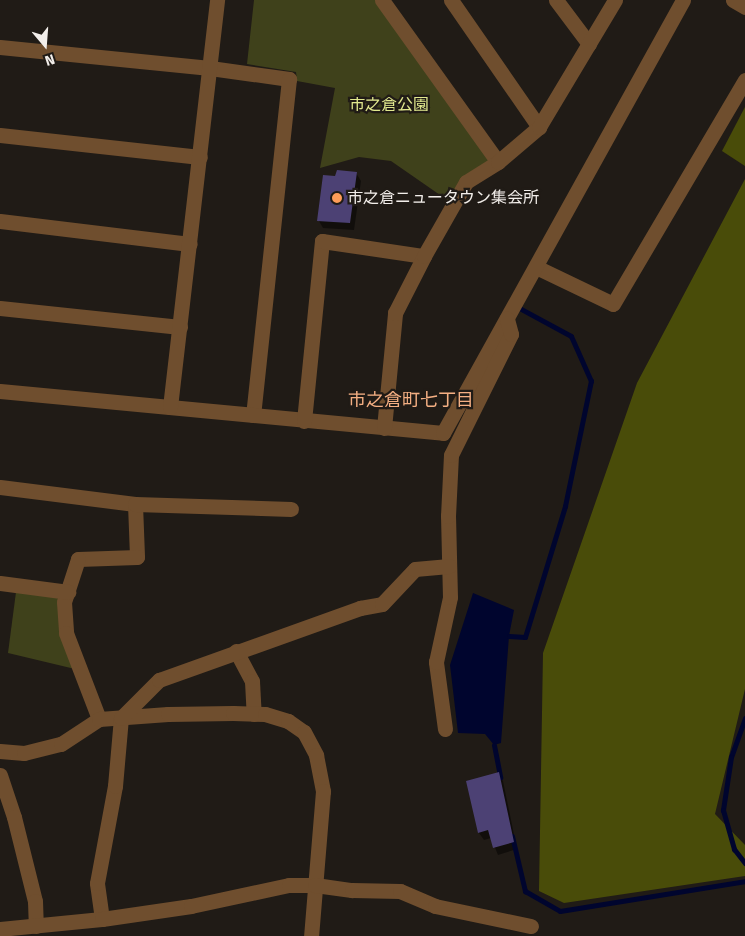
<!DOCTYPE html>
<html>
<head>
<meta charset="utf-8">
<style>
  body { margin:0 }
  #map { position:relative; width:745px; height:936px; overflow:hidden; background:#201b16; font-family:"Fira Sans","Noto Sans JP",sans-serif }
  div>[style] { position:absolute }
  .green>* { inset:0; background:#3f411b }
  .forest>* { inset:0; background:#494c09 }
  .water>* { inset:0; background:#00052e }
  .shadow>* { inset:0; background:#0007 }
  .stream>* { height:5px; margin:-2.5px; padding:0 2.5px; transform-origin:2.5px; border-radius:2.5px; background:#00052e }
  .building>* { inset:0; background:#4c4174 }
  .minor>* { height:15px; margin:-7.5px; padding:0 7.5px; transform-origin:7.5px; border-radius:7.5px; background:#6f4e2e }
  .dots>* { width:14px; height:14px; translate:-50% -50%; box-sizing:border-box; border:2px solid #201b16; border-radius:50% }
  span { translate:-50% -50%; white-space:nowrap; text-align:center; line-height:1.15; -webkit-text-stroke:4.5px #201b16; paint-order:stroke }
  .park-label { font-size:16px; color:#e1e88e }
  .poi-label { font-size:16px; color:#f2eeea }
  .left { translate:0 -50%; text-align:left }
  .neighbourhood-label { font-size:18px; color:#f4af83 }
  .north { position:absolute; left:20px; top:20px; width:50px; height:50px; -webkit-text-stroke:4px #201b16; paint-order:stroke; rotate:162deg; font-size:14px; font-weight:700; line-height:20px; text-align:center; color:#f2eeea }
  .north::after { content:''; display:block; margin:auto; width:18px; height:22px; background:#f2eeea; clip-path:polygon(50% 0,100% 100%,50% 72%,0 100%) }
</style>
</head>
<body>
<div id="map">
  <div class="green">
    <i style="clip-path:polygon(254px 0,382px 0,498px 162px,453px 204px,391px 161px,359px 157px,320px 168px,335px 88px,297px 81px,296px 72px,247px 64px)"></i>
    <i style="clip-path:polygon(16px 592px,60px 595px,75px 669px,8px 653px)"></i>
  </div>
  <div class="forest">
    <i style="clip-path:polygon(745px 107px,745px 166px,722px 151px)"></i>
    <i style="clip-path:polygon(745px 179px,745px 689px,715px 814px,745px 845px,745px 876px,564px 903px,539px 891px,543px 653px,637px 383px)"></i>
  </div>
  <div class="water">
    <i style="clip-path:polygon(473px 593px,514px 610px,509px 636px,501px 743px,494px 745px,485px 734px,458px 733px,450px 665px)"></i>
  </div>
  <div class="shadow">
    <i style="clip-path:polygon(356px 173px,361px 181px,354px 230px,323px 228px,319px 221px,336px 177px)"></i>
    <i style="clip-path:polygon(498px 774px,503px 781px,517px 849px,498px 855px,491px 838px,484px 840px,479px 833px,467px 782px)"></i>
  </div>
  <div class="stream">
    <i style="left:509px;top:636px;width:16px;rotate:4deg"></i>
    <i style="left:525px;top:637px;width:137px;rotate:-73deg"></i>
    <i style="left:565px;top:506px;width:128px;rotate:-78.3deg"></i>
    <i style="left:591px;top:381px;width:49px;rotate:-114deg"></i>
    <i style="left:571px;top:336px;width:57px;rotate:-151.6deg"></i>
    <i style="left:745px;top:718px;width:41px;rotate:109.7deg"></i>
    <i style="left:731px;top:757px;width:54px;rotate:98.6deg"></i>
    <i style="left:723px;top:810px;width:41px;rotate:74.2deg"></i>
    <i style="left:734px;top:849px;width:18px;rotate:52deg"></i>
    <i style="left:494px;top:745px;width:33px;rotate:79deg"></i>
    <i style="left:512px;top:836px;width:57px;rotate:76.7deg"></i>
    <i style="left:525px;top:891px;width:40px;rotate:29.7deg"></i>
    <i style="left:560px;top:911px;width:187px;rotate:-9.2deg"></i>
  </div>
  <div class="building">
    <i style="clip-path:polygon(337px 170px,357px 172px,350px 223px,317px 221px,323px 175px,335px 176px)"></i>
    <i style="clip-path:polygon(499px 772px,514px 842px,493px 848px,488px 830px,478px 833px,466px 781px)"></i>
  </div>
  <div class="minor">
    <i style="left:382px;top:0;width:199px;rotate:54.4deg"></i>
    <i style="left:451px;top:0;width:155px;rotate:55.3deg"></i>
    <i style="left:556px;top:0;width:55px;rotate:53.1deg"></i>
    <i style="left:733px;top:0;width:14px;rotate:30deg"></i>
    <i style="left:0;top:47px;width:211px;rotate:5.7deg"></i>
    <i style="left:210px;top:68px;width:80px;rotate:7.9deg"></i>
    <i style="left:289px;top:79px;width:338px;rotate:96.1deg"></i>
    <i style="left:0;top:135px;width:201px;rotate:6.3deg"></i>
    <i style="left:0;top:221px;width:191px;rotate:6.9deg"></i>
    <i style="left:536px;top:267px;width:85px;rotate:25.7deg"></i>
    <i style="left:613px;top:304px;width:260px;rotate:-59.5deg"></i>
    <i style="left:0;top:308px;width:181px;rotate:6deg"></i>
    <i style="left:0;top:391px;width:445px;rotate:5.4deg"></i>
    <i style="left:443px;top:433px;width:495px;rotate:-61deg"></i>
    <i style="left:170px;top:407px;width:410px;rotate:-83.4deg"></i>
    <i style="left:304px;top:421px;width:181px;rotate:-84.3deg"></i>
    <i style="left:322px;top:241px;width:103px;rotate:8.4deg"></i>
    <i style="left:384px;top:428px;width:116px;rotate:-84.5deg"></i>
    <i style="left:395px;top:313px;width:64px;rotate:-63deg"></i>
    <i style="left:424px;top:256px;width:85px;rotate:-60.4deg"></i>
    <i style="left:466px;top:182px;width:38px;rotate:-32deg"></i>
    <i style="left:498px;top:162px;width:54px;rotate:-40.5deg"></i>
    <i style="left:539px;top:127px;width:148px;rotate:-59.1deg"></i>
    <i style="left:0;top:487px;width:136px;rotate:7.2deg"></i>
    <i style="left:135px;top:504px;width:53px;rotate:87.8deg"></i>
    <i style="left:137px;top:557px;width:59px;rotate:178.1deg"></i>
    <i style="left:78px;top:559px;width:45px;rotate:108deg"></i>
    <i style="left:64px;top:602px;width:31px;rotate:86deg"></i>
    <i style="left:66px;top:633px;width:92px;rotate:69deg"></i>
    <i style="left:135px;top:504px;width:156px;rotate:1.8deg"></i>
    <i style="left:0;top:583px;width:69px;rotate:7.5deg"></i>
    <i style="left:236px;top:651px;width:34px;rotate:62deg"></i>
    <i style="left:252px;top:681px;width:33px;rotate:87deg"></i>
    <i style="left:445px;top:729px;width:68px;rotate:-97.7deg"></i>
    <i style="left:436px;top:662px;width:66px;rotate:-77.8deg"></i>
    <i style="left:450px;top:597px;width:81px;rotate:-91.4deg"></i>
    <i style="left:448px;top:516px;width:61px;rotate:-87.2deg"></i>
    <i style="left:451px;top:455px;width:135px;rotate:-63.6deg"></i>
    <i style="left:511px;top:334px;width:16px;rotate:-105deg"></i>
    <i style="left:0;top:751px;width:24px;rotate:5deg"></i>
    <i style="left:24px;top:753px;width:38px;rotate:-14deg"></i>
    <i style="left:61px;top:744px;width:45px;rotate:-33.3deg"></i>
    <i style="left:99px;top:719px;width:69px;rotate:-4.1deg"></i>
    <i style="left:168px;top:714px;width:65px;rotate:-0.9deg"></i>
    <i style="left:233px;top:713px;width:32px;rotate:2deg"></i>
    <i style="left:265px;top:714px;width:24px;rotate:17deg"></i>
    <i style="left:288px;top:721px;width:19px;rotate:35deg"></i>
    <i style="left:304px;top:732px;width:26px;rotate:62deg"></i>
    <i style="left:316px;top:755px;width:37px;rotate:79deg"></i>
    <i style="left:323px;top:791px;width:145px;rotate:94.7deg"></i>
    <i style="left:0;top:775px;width:44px;rotate:71.6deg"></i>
    <i style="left:14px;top:817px;width:87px;rotate:76deg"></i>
    <i style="left:35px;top:901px;width:25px;rotate:88deg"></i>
    <i style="left:102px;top:919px;width:36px;rotate:-98deg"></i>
    <i style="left:97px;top:883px;width:99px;rotate:-79.5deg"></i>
    <i style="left:115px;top:786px;width:68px;rotate:-85deg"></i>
    <i style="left:121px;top:718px;width:54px;rotate:-45deg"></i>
    <i style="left:159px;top:680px;width:214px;rotate:-19.7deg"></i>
    <i style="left:360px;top:608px;width:22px;rotate:-10deg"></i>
    <i style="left:382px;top:604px;width:48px;rotate:-46.7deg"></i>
    <i style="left:415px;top:569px;width:34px;rotate:-5deg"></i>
    <i style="left:0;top:929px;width:102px;rotate:-5.6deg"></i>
    <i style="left:102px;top:919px;width:90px;rotate:-8.3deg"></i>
    <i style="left:191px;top:906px;width:100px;rotate:-12.1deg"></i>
    <i style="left:289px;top:885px;width:26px"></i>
    <i style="left:315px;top:885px;width:37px;rotate:8deg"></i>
    <i style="left:352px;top:890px;width:48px;rotate:1.2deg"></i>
    <i style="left:400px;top:891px;width:38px;rotate:23deg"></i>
    <i style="left:435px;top:906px;width:98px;rotate:11.8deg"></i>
  </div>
  <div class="dots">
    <i style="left:337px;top:198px;background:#fe9c58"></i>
  </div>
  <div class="park-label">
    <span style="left:389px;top:105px">市之倉公園</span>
  </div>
  <div class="poi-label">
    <span class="left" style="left:347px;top:198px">市之倉ニュータウン集会所</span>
  </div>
  <div class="neighbourhood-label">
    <span style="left:411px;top:400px">市之倉町七丁目</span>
  </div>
  <div class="north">N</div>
</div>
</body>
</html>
